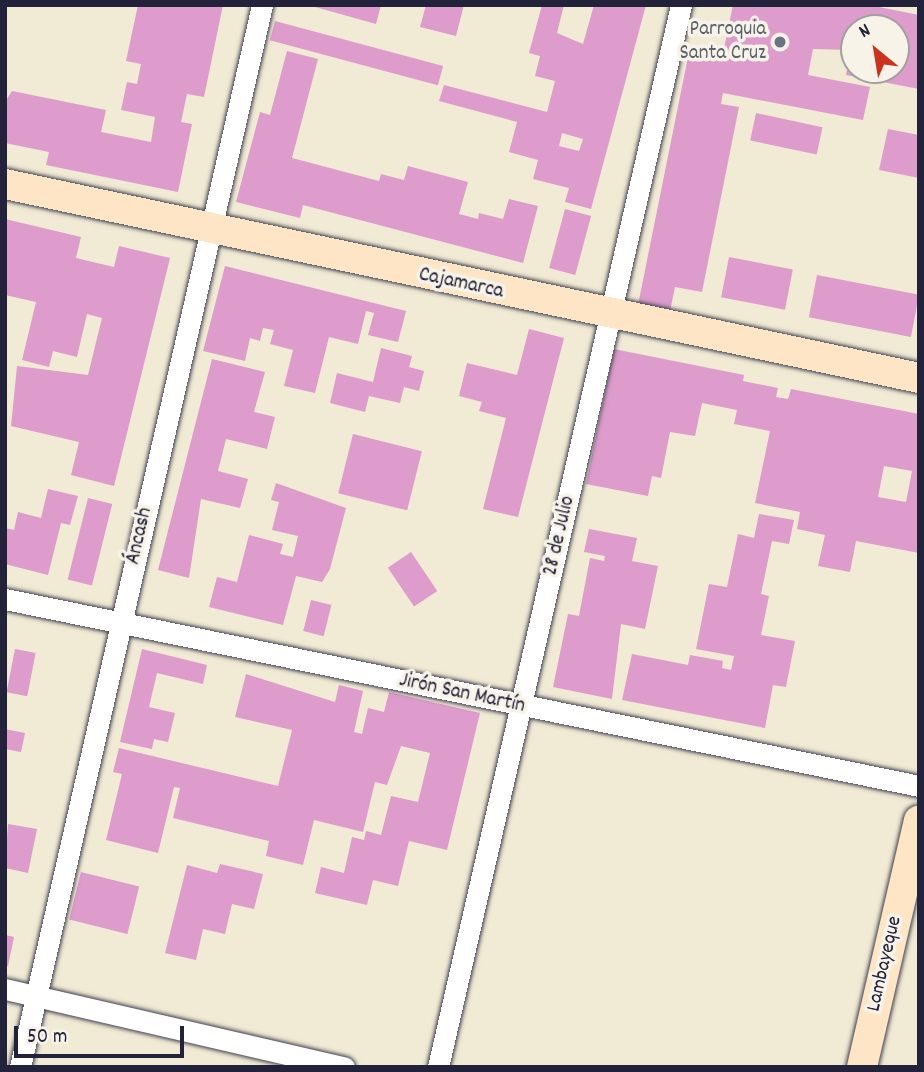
<!DOCTYPE html>
<html>
<head>
<meta charset="utf-8">
<style>
  body { margin:0 }
  #map { position:relative; width:924px; height:1072px; overflow:hidden; background:#f1ead4; font-family:Dekko,sans-serif }
  div>[style] { position:absolute }
  .building>* { inset:0; background:#dd9ccc; transform-origin:0 0 }
  .roads { filter:drop-shadow(0 0 2px #414052) drop-shadow(0 0 2px #414052) }
  .street>* { height:21px; margin:-10.5px; padding:0 10.5px; transform-origin:10.5px; border-radius:10.5px; background:#fff }
  .secondary>* { height:30px; margin:-15px; padding:0 15px; transform-origin:15px; border-radius:15px; background:#fde5c5 }
  .dots>* { width:19px; height:19px; translate:-50% -50%; box-sizing:border-box; border:4px solid #f7f3e8; border-radius:50% }
  span { translate:-50% -50%; white-space:nowrap; text-align:center; line-height:1.15; -webkit-text-stroke:7px #f7f3e8; paint-order:stroke }
  .worship-label { font-size:21px; color:#5b616d }
  .right { translate:-100% -50%; text-align:right }
  .street-label { font-size:21px; color:#22223b }
  .frame { position:absolute; inset:0; border:7px solid #22223b; pointer-events:none }
  .north { position:absolute; left:840px; top:14px; width:70px; height:70px; box-sizing:border-box; background:#f7f3e8; border:2px solid #a29fa3; border-radius:50%; rotate:330deg; font-size:19px; font-weight:700; line-height:28px; text-align:center; color:#22223b }
  .north::after { content:''; display:block; margin:auto; width:24px; height:32px; background:#c8321e; clip-path:polygon(50% 0,100% 100%,50% 72%,0 100%) }
  .scale { position:absolute; left:14px; top:1026px; width:170px; height:32px; box-sizing:border-box; border:4px solid #22223b; border-top:0; padding-left:9px; font-size:21px; line-height:24px; white-space:nowrap; color:#22223b; -webkit-text-stroke:5px #f7f3e8; paint-order:stroke }
</style>
</head>
<body>
<div id="map">
  <div class="building">
    <i style="clip-path:polygon(138px 5px,223px 5px,204px 97px,187px 94px,181px 122px,192px 124px,178px 192px,46px 165px,49px 152px,5px 143px,5px 102px,12px 91px,106px 110px,101px 132px,151px 142px,155px 117px,121px 110px,127px 82px,137px 84px,141px 64px,126px 61px)"></i>
    <i style="clip-path:polygon(308px 5px,381px 5px,376px 24px)"></i>
    <i style="clip-path:polygon(426px 5px,464px 5px,456px 36px,420px 27px)"></i>
    <i style="clip-path:polygon(evenodd,542px 5px,564px 5px,557px 33px,583px 44px,594px 5px,646px 5px,591px 209px,565px 202px,569px 188px,533px 179px,538px 160px,509px 152px,517px 122px,439px 101px,444px 85px,547px 112px,555px 81px,535px 76px,540px 56px,529px 53px,542px 5px,562px 133px,583px 139px,579px 151px,559px 146px,562px 133px)"></i>
    <i style="clip-path:polygon(evenodd,733px 5px,869px 5px,919px 15px,919px 89px,846px 75px,851px 50px,813px 49px,808px 75px,870px 87px,863px 120px,723px 93px,721px 104px,739px 107px,702px 292px,675px 287px,668px 321px,636px 315px,689px 52px,722px 58px,733px 5px,854px 28px,896px 28px,896px 70px,854px 70px,854px 28px)"></i>
    <i style="left:275px;top:21px;width:174px;height:20px;rotate:15deg"></i>
    <i style="clip-path:polygon(287px 51px,318px 59px,292px 158px,379px 181px,381px 174px,404px 180px,408px 166px,468px 182px,459px 214px,478px 219px,479px 213px,503px 219px,509px 199px,538px 206px,523px 263px,303px 205px,300px 218px,236px 202px,260px 112px,270px 115px)"></i>
    <i style="left:756px;top:113px;width:68px;height:28px;rotate:12deg"></i>
    <i style="clip-path:polygon(888px 129px,919px 135px,919px 178px,879px 170px)"></i>
    <i style="left:565px;top:209px;width:27px;height:61px;rotate:15deg"></i>
    <i style="clip-path:polygon(5px 219px,81px 237px,76px 258px,114px 267px,119px 246px,170px 258px,114px 486px,71px 475px,79px 442px,11px 426px,17px 366px,88px 375px,102px 318px,87px 314px,77px 357px,53px 351px,49px 367px,22px 360px,36px 302px,5px 295px)"></i>
    <i style="left:729px;top:257px;width:65px;height:41px;rotate:11deg"></i>
    <i style="clip-path:polygon(225px 266px,406px 311px,398px 342px,368px 335px,374px 313px,366px 311px,358px 344px,329px 337px,315px 393px,284px 386px,293px 350px,270px 344px,274px 330px,263px 328px,260px 341px,250px 338px,245px 361px,203px 351px)"></i>
    <i style="left:817px;top:275px;width:104px;height:43px;rotate:11deg"></i>
    <i style="clip-path:polygon(529px 329px,564px 338px,518px 517px,483px 509px,506px 418px,479px 411px,482px 402px,459px 396px,467px 363px,517px 375px)"></i>
    <i style="clip-path:polygon(381px 348px,412px 356px,409px 367px,424px 371px,419px 391px,404px 387px,400px 403px,369px 396px,365px 412px,330px 403px,337px 373px,373px 382px)"></i>
    <i style="clip-path:polygon(evenodd,614px 349px,744px 375px,743px 381px,778px 388px,776px 397px,788px 399px,791px 389px,919px 414px,919px 553px,856px 541px,850px 572px,818px 566px,825px 535px,797px 529px,800px 512px,755px 503px,770px 431px,734px 424px,737px 410px,702px 403px,695px 436px,670px 432px,661px 478px,652px 476px,648px 496px,586px 484px,614px 349px,884px 466px,912px 471px,906px 502px,878px 497px,884px 466px)"></i>
    <i style="clip-path:polygon(212px 359px,265px 372px,254px 412px,275px 417px,267px 449px,226px 439px,218px 471px,248px 479px,240px 508px,201px 499px,189px 578px,158px 570px)"></i>
    <i style="left:353px;top:434px;width:71px;height:61px;rotate:14deg"></i>
    <i style="clip-path:polygon(276px 483px,346px 508px,330px 569px,322px 582px,296px 576px,283px 625px,209px 607px,217px 577px,237px 582px,249px 535px,283px 544px,280px 554px,293px 557px,298px 536px,272px 530px,279px 502px,271px 500px)"></i>
    <i style="clip-path:polygon(48px 489px,78px 496px,70px 525px,61px 523px,48px 575px,5px 564px,5px 528px,14px 530px,18px 512px,41px 518px)"></i>
    <i style="left:88px;top:498px;width:25px;height:84px;rotate:14deg"></i>
    <i style="clip-path:polygon(759px 514px,794px 520px,789px 544px,772px 541px,761px 594px,769px 596px,761px 635px,795px 641px,786px 687px,773px 685px,765px 728px,622px 700px,632px 654px,688px 665px,690px 655px,723px 661px,722px 668px,731px 670px,734px 656px,696px 649px,709px 584px,727px 587px,738px 534px,754px 538px)"></i>
    <i style="clip-path:polygon(589px 529px,637px 538px,632px 561px,658px 566px,645px 629px,621px 624px,612px 699px,553px 687px,568px 614px,579px 616px,590px 558px,604px 561px,605px 556px,584px 552px)"></i>
    <i style="left:411px;top:552px;width:47px;height:28px;rotate:56deg"></i>
    <i style="left:311px;top:600px;width:21px;height:32px;rotate:14deg"></i>
    <i style="left:15px;top:649px;width:21px;height:44px;rotate:11deg"></i>
    <i style="clip-path:polygon(142px 649px,207px 665px,203px 684px,157px 673px,149px 707px,175px 713px,168px 742px,154px 739px,152px 749px,120px 742px)"></i>
    <i style="clip-path:polygon(246px 674px,335px 702px,339px 685px,363px 691px,354px 732px,362px 734px,368px 708px,384px 712px,389px 692px,480px 713px,447px 850px,409px 841px,398px 886px,373px 880px,367px 905px,315px 893px,321px 867px,344px 873px,352px 837px,364px 840px,366px 831px,381px 835px,391px 796px,418px 802px,430px 753px,401px 746px,387px 785px,375px 782px,363px 832px,314px 820px,303px 865px,266px 856px,269px 841px,173px 818px,180px 788px,174px 787px,158px 853px,106px 840px,122px 774px,113px 772px,119px 748px,278px 786px,292px 730px,235px 717px)"></i>
    <i style="clip-path:polygon(5px 729px,25px 733px,21px 752px,5px 749px)"></i>
    <i style="clip-path:polygon(8px 824px,37px 829px,28px 873px,5px 868px)"></i>
    <i style="clip-path:polygon(220px 864px,263px 874px,254px 909px,232px 904px,225px 934px,203px 929px,196px 960px,165px 953px,187px 865px,217px 873px)"></i>
    <i style="left:81px;top:872px;width:60px;height:49px;rotate:14deg"></i>
    <i style="clip-path:polygon(5px 935px,14px 937px,8px 966px,5px 965px)"></i>
  </div>
  <div class="roads">
    <div class="street">
      <i style="left:5px;top:599px;width:933px;rotate:11.56deg"></i>
      <i style="left:5px;top:989px;width:348px;rotate:13deg"></i>
      <i style="left:20px;top:1067px;width:1089px;rotate:-77.16deg"></i>
      <i style="left:438px;top:1067px;width:1089px;rotate:-77.11deg"></i>
    </div>
    <div class="secondary">
      <i style="left:5px;top:184px;width:934px;rotate:11.98deg"></i>
      <i style="left:862px;top:1067px;width:253px;rotate:-77deg"></i>
    </div>
  </div>
  <div class="dots">
    <i style="left:780px;top:42px;background:#6b7280"></i>
  </div>
  <div class="worship-label">
    <span class="right" style="left:766px;top:42px">Parroquia<br>Santa Cruz</span>
  </div>
  <div class="street-label">
    <span style="left:461px;top:284px;rotate:12deg">Cajamarca</span>
    <span style="left:140px;top:536px;rotate:-77deg">Áncash</span>
    <span style="left:560px;top:536px;rotate:-77deg">28 de Julio</span>
    <span style="left:462px;top:694px;rotate:12deg">Jirón San Martín</span>
    <span style="left:885px;top:964px;rotate:-77deg">Lambayeque</span>
  </div>
  <div class="frame"></div>
  <div class="north">N</div>
  <div class="scale">50 m</div>
</div>
</body>
</html>
